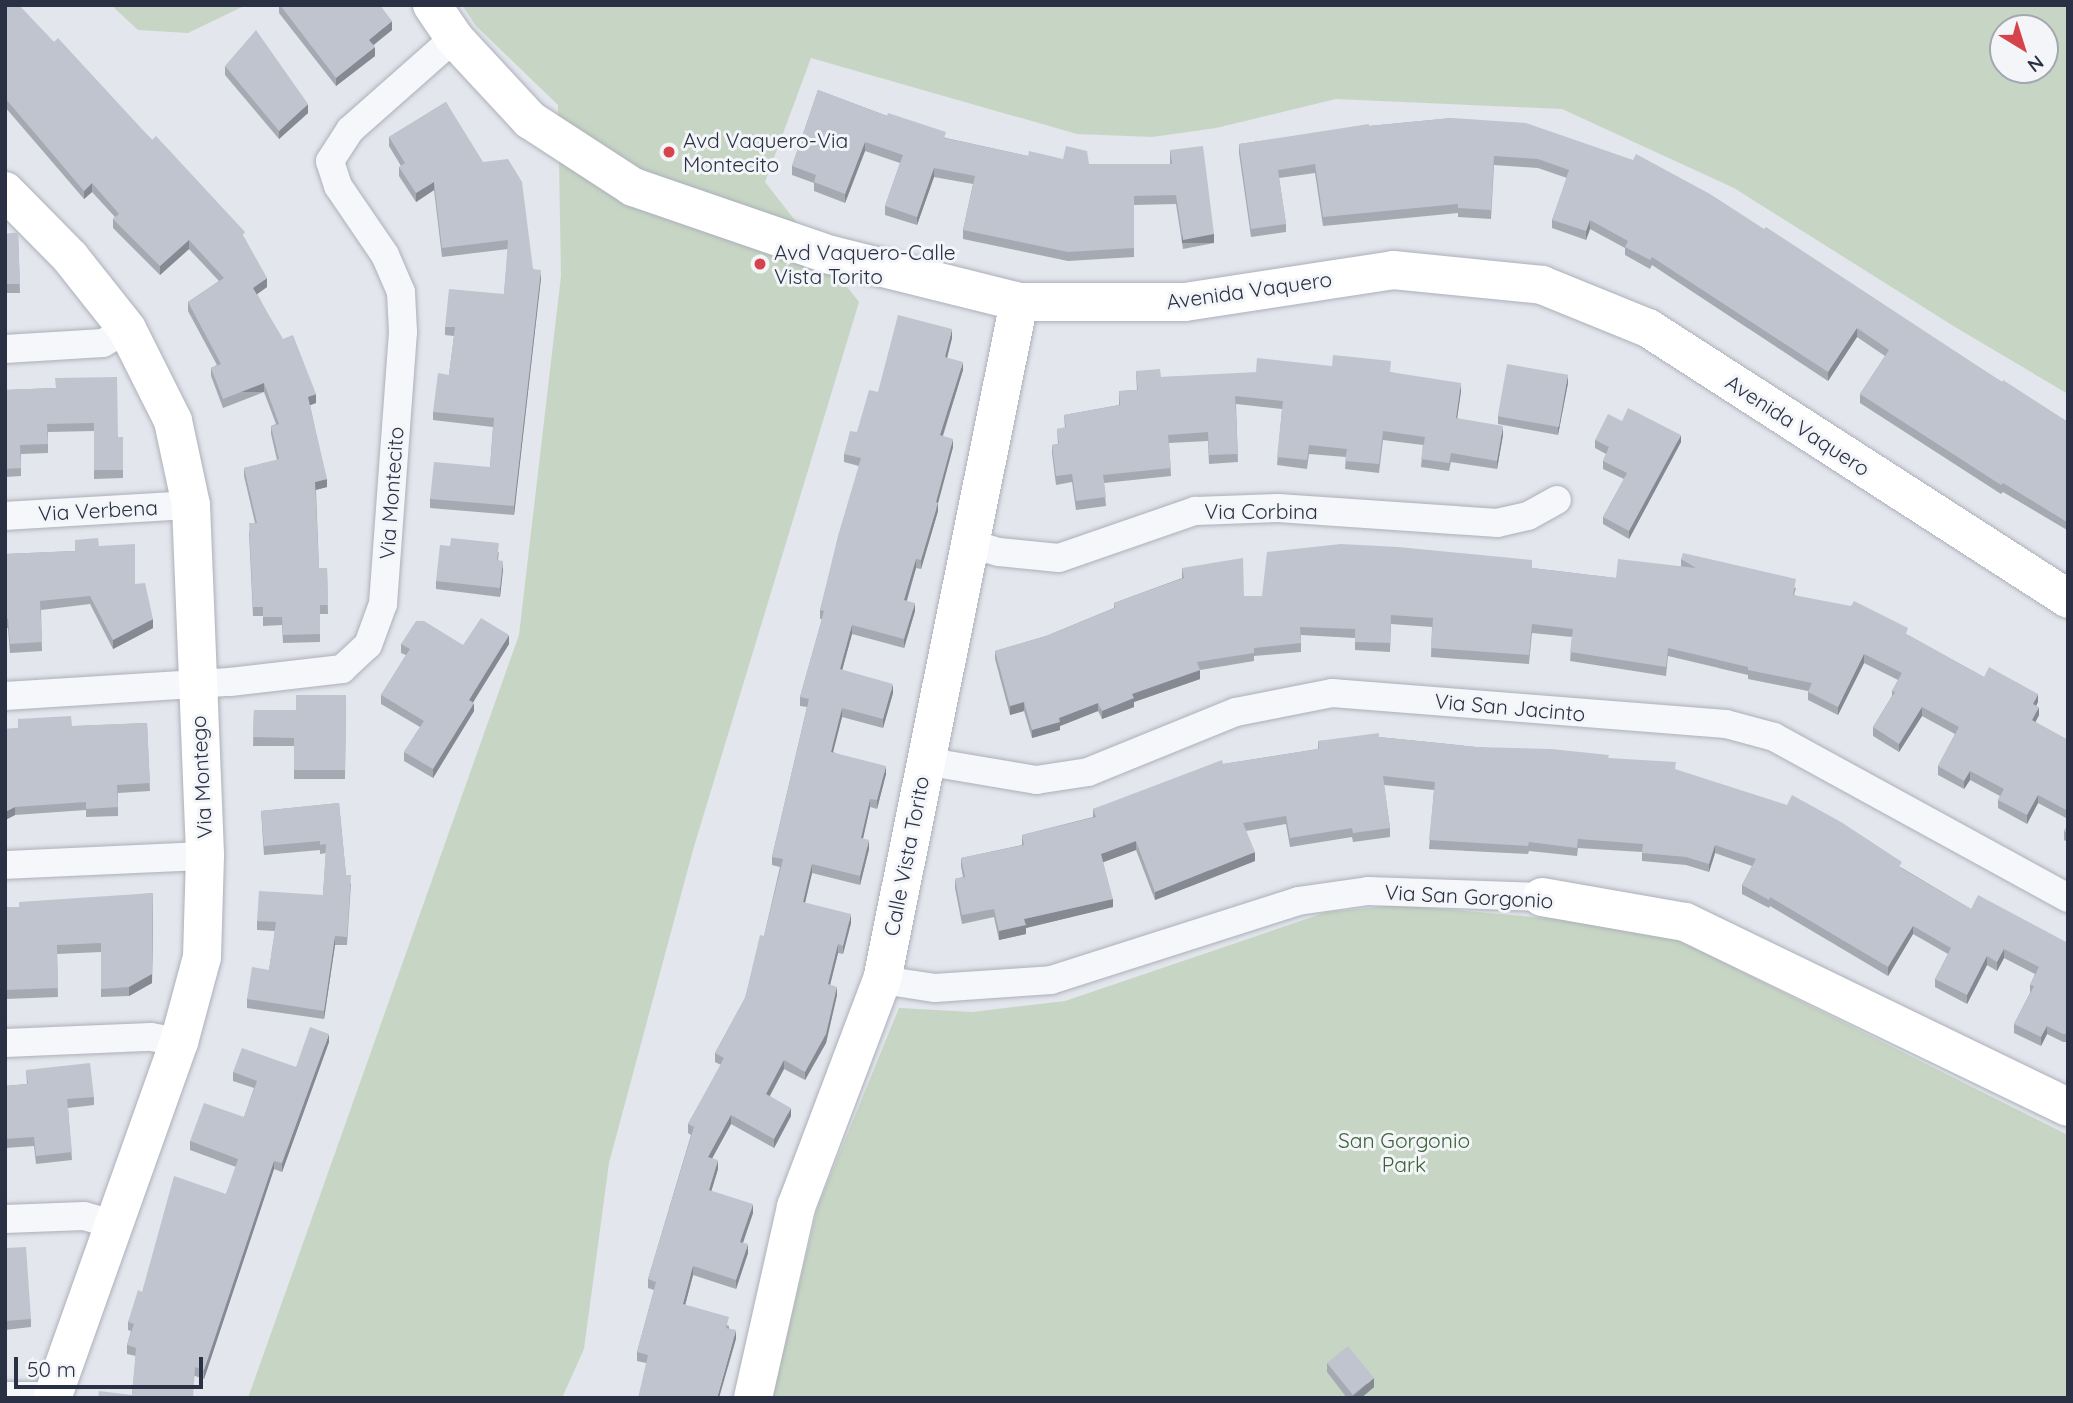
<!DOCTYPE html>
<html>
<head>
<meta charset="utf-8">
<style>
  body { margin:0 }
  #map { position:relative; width:2073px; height:1403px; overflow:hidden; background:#e3e6ec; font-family:Quicksand,sans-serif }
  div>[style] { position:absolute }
  .green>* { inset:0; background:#c7d6c4 }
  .roads { filter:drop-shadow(0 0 2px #acb0ba) drop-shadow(0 0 2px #acb0ba) }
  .street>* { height:28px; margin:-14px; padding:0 14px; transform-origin:14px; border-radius:14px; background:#f6f7fa }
  .secondary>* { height:38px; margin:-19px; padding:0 19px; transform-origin:19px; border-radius:19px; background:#fff }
  .wall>* { inset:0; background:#a5a9b2 }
  .shaded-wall>* { inset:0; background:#868991; transform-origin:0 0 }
  .building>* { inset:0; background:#c0c4cf; transform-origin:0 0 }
  .dots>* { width:19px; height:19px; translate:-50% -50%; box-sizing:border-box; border:4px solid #f3f5f9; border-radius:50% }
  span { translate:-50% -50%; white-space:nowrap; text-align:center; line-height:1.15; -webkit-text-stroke:6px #f3f5f9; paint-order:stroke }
  .poi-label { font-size:21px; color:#2a3145 }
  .left { translate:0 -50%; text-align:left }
  .street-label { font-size:21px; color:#2a3145 }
  .park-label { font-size:21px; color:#3a6236 }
  .frame { position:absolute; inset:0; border:7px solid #2a3145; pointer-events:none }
  .north { position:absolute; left:1989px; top:14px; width:70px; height:70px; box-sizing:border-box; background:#f3f5f9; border:2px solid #a3a7b1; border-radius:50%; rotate:142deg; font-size:19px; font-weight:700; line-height:28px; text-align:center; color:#2a3145 }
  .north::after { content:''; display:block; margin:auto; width:24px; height:32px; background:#d5444a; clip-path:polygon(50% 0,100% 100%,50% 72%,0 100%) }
  .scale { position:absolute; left:14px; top:1357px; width:189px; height:32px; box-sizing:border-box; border:4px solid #2a3145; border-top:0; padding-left:9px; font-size:21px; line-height:24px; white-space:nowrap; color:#2a3145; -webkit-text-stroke:5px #f3f5f9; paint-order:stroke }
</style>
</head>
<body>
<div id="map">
  <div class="green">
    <i style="clip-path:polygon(111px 5px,246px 5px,188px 33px,138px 30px)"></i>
    <i style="clip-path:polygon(evenodd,462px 5px,2068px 5px,2068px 394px,1955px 327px,1734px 188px,1562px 109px,1336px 99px,1216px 128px,1152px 137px,1077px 134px,811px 58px,765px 182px,859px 302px,693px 850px,609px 1163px,584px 1349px,562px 1398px,248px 1398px,519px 635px,561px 276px,558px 105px,476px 26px,462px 5px,2003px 28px,2045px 28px,2045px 70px,2003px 70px,2003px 28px)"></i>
    <i style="clip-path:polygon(1397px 905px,1602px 923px,1665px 933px,2068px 1135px,2068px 1398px,772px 1398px,818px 1206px,899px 1008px,973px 1012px,1065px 1001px,1327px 912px)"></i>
  </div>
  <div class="roads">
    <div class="street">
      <i style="left:5px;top:349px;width:98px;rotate:-3.5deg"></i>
      <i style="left:103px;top:343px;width:28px;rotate:-30deg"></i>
      <i style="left:5px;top:516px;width:186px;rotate:-3.4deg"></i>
      <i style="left:969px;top:543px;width:31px;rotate:17deg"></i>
      <i style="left:999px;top:552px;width:60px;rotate:5.7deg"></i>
      <i style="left:1059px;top:558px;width:144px;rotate:-19.1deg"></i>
      <i style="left:1195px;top:511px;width:83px;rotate:-2.1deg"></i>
      <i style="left:1278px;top:508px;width:220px;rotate:3.9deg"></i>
      <i style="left:1497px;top:523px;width:32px;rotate:-13deg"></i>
      <i style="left:1528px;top:516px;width:33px;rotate:-29deg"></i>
      <i style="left:5px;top:696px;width:225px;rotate:-3.6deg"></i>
      <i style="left:230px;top:682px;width:113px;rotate:-6.6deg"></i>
      <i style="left:342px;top:669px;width:35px;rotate:-43deg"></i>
      <i style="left:368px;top:645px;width:44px;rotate:-69.9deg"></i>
      <i style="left:383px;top:604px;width:273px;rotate:-85.8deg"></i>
      <i style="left:403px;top:332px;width:40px;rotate:-92.9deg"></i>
      <i style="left:401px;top:292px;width:40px;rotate:-113.4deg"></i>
      <i style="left:385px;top:255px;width:83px;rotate:-124.3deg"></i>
      <i style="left:338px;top:186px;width:26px;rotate:-108deg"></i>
      <i style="left:330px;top:161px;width:37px;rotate:-57deg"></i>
      <i style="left:350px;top:130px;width:139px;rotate:-41.5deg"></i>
      <i style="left:924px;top:761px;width:114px;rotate:9.6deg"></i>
      <i style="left:1036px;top:780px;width:53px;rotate:-8.7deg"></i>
      <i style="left:1088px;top:772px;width:160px;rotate:-22.1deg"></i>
      <i style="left:1236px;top:712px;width:98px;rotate:-11.2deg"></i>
      <i style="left:1332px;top:693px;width:395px;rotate:4.5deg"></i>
      <i style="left:1726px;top:724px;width:50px;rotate:15.2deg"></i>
      <i style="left:1774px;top:737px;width:335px;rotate:28.7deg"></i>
      <i style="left:5px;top:865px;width:200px;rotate:-2.6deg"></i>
      <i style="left:882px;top:980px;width:54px;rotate:8.6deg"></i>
      <i style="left:935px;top:988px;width:116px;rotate:-3.9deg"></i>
      <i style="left:1051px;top:980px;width:259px;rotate:-17.7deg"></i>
      <i style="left:1298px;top:901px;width:71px;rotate:-8.1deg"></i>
      <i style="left:1368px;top:891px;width:174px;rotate:2deg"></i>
      <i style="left:5px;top:1043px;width:146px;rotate:-2.4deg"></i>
      <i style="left:151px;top:1037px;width:28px;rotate:10deg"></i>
      <i style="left:5px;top:1219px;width:79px;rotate:-2.2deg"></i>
      <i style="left:84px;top:1216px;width:32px;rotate:16deg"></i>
      <i style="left:5px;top:1396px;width:48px"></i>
    </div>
    <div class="secondary">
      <i style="left:432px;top:5px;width:40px;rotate:56deg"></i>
      <i style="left:454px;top:38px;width:112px;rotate:47.2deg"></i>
      <i style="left:530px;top:120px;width:123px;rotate:33deg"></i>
      <i style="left:633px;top:187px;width:209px;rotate:19deg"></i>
      <i style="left:831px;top:255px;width:194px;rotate:14deg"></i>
      <i style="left:1019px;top:302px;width:166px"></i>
      <i style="left:1185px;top:302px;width:210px;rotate:-8.7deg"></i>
      <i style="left:1393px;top:270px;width:150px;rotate:5.7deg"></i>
      <i style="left:1542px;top:285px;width:114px;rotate:22.1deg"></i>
      <i style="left:1648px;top:328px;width:500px;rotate:32.8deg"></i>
      <i style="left:5px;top:191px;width:93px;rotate:45.4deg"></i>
      <i style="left:70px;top:257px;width:92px;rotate:51.6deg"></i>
      <i style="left:127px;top:329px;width:103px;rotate:63.4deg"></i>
      <i style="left:173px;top:421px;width:86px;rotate:77.9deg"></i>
      <i style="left:191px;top:505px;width:351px;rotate:87.7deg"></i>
      <i style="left:205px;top:856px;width:101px;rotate:91.7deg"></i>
      <i style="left:202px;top:957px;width:88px;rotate:105.1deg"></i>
      <i style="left:179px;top:1042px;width:378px;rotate:109.6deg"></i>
      <i style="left:1542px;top:897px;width:145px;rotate:9.9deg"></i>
      <i style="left:1685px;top:922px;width:425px;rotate:25.8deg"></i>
      <i style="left:753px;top:1398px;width:196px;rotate:-77.3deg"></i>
      <i style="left:796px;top:1207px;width:243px;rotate:-69.3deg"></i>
      <i style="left:882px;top:980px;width:692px;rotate:-78.58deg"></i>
    </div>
  </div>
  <div class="wall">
    <i style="clip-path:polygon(5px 5px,54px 42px,152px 140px,245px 239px,267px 287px,257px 294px,316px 403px,310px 405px,327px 487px,316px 490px,319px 568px,327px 568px,328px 614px,320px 614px,320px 642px,283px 643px,282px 625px,263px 626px,263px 616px,253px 616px,249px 532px,255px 523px,244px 476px,244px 468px,277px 460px,271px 434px,271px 426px,276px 424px,264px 392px,223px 408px,211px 376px,211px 368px,217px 365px,188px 311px,188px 302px,219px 281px,189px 249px,160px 275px,113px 228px,113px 219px,115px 217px,92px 192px,84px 199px,5px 107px)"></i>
    <i style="clip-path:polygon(279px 5px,392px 30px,374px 45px,375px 56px,336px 86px,279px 13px)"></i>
    <i style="clip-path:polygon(225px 66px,308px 113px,279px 139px,225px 75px)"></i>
    <i style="clip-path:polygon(818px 90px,946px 138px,1028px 156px,1089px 164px,1170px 164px,1170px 150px,1214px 243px,1183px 249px,1176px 204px,1134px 205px,1134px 257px,1068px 261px,963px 239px,963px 230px,973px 184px,934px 177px,917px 225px,885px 215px,885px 206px,900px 163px,865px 151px,845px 203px,814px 191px,814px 183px,792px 175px,792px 166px)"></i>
    <i style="clip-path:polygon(446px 102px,533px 269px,541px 278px,514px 515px,430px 508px,430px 499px,490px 467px,493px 427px,433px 420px,433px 412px,449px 375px,454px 336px,445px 335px,445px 327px,504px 294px,508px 249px,442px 257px,434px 190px,416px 202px,399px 176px,399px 167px,401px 166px,389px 146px,389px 137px)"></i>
    <i style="clip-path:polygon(1452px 118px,1764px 229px,2002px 382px,2068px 422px,2068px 529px,2067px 530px,2003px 492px,2001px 494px,1860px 403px,1860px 394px,1885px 356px,1857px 337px,1828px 381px,1652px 265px,1650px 269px,1625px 255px,1625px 248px,1590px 229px,1586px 240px,1552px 228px,1552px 220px,1567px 178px,1538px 168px,1494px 165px,1491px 219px,1458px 217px,1458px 213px,1323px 226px,1315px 173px,1279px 178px,1286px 224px,1286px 232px,1251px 237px,1239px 153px,1239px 144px,1369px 126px)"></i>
    <i style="clip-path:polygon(18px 233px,20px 293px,5px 293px,5px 234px)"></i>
    <i style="clip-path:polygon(952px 338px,947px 357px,963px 370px,943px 436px,953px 447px,938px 502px,938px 511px,921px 569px,916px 568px,907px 601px,915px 611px,904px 648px,852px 634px,842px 670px,893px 693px,883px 728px,842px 717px,833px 752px,886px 774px,877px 809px,870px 807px,863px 839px,869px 849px,860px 885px,812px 873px,805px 903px,851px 923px,843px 954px,838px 953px,830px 985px,837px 995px,826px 1043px,805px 1080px,784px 1069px,770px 1096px,791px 1116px,774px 1148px,731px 1124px,712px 1158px,718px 1169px,711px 1191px,753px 1213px,743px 1243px,748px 1253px,736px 1289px,693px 1275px,685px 1305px,729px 1326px,729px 1328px,736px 1339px,646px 1363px,637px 1361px,637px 1352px,654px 1290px,648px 1288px,648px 1279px,691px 1135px,688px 1133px,688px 1124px,721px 1065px,715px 1062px,715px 1053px,745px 998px,764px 936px,780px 867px,772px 865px,772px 857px,807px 707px,800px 706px,800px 697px,822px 619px,820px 619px,820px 610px,859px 466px,844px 462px,844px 454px,857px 432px,878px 392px)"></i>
    <i style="clip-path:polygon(1136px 371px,1161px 377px,1390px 372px,1461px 391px,1457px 418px,1503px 435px,1497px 469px,1451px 462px,1449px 471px,1421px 467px,1423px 445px,1383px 440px,1379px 473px,1345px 469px,1346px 457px,1309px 454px,1307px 469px,1277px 465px,1282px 409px,1236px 404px,1238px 462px,1209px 464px,1208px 441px,1169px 443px,1171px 476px,1104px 483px,1106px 506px,1076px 510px,1072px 482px,1056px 485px,1052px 453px,1052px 445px,1058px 444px,1057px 429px,1065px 428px,1064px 415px,1119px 405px,1119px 391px,1137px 390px)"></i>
    <i style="clip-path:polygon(1568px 383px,1558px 435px,1498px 424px,1498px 416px)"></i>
    <i style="clip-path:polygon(55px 388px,118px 437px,123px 437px,123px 478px,94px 479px,94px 431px,48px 432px,48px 453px,21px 454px,21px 476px,5px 477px,5px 390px)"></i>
    <i style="clip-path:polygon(1622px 421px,1681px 442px,1629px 539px,1603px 524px,1603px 517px,1624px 479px,1603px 469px,1603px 461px,1606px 454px,1595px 448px,1595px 440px)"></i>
    <i style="clip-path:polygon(99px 546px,135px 584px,153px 628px,113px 649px,90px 604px,41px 610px,42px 651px,10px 653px,8px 628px,5px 628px,5px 554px,75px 551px)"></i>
    <i style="clip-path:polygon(499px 552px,498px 560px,503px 569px,500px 597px,436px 589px,436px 581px)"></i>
    <i style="clip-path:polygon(1681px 559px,1796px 588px,1794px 595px,1908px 635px,1984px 677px,2038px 702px,2036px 705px,2039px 715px,2035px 722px,2068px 740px,2068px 819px,2038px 803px,2027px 824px,1998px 808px,1998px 800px,2000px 796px,1970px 780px,1964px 789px,1938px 775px,1938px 766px,1955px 734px,1922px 716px,1899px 752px,1873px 736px,1873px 727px,1892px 696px,1892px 691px,1898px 680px,1864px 663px,1838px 715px,1808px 700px,1808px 691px,1748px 679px,1748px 675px,1668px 656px,1666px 676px,1570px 661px,1572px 637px,1532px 633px,1529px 664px,1431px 657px,1432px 627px,1391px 624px,1390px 652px,1355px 650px,1355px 638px,1301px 635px,1301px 652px,1254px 656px,1254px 661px,1200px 670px,1200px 679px,1134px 702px,1134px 707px,1102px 719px,1098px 711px,1060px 726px,1060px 730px,1032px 738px,1024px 711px,1010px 715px,995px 659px,995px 651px,1046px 636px,1114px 608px,1114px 603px,1182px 578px,1182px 568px,1244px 596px,1262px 596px,1532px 568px,1616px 578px,1681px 566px)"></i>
    <i style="clip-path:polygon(401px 644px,463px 645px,509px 644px,473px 702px,474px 711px,433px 778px,404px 761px,404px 752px,420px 727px,381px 704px,381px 695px,406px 655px,401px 653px)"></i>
    <i style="clip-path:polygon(346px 695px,345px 779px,294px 779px,294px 746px,253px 746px,254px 710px,296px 710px)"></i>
    <i style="clip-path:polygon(147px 723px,150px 791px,118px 793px,118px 816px,86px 817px,86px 810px,15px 815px,5px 820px,5px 729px)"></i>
    <i style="clip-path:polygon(1379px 737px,1476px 747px,1608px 758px,1676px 770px,1902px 868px,1971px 909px,2068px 943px,2068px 1042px,2063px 1042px,2047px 1034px,2041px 1046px,2014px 1033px,2014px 1024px,2030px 993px,2030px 985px,2035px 974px,2004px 958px,1997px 971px,1987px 965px,1967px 1004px,1935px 987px,1935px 979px,1948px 954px,1913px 934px,1888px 976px,1770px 906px,1769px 908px,1742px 894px,1742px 885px,1752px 866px,1715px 853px,1709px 872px,1686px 865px,1642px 861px,1642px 852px,1578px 848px,1577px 856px,1529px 851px,1528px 854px,1429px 849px,1434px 790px,1384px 785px,1390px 828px,1390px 837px,1353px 842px,1352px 837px,1290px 847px,1286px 824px,1246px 831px,1255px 861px,1155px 900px,1136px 850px,1103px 862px,1113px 907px,1026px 928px,1026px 934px,999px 940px,994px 917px,962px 924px,955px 888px,955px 879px,963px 877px,961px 866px,961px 858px,1022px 845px,1022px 835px,1093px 817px,1093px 809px,1223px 764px,1318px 749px,1318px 741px)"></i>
    <i style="clip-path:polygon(339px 803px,346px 875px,351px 884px,347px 945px,335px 945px,324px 1019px,247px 1008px,247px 999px,269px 970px,275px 931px,257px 930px,257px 921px,323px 895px,326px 853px,320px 854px,320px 850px,264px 855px,261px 811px)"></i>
    <i style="clip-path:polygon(2068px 825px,2068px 842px,2064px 840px,2064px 831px)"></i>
    <i style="clip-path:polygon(153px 893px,152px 983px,129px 996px,101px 997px,101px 952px,57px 954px,58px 997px,5px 999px,5px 907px,19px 907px)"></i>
    <i style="clip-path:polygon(329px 1042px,282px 1172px,274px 1169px,204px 1379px,195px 1376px,132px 1395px,136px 1356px,127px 1354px,127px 1345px,131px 1331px,128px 1330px,128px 1322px,142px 1292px,226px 1194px,236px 1167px,190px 1150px,190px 1141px,244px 1117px,254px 1088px,233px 1081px,233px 1072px,296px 1067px)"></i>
    <i style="clip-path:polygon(26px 1070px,94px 1097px,94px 1105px,68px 1108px,72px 1160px,36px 1164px,34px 1146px,5px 1148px,5px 1086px,27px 1084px)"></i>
    <i style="clip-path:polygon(5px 1248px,31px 1319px,31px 1327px,5px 1330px)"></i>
    <i style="clip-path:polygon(1327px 1363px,1374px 1387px,1361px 1398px,1347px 1398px,1327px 1372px)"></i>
  </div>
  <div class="shaded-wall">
    <i style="clip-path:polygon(392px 21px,392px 30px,369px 48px,369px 40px)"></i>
    <i style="clip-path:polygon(375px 47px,375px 56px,336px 86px,336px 78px)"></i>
    <i style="clip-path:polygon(308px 104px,308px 113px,279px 139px,279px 131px)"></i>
    <i style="clip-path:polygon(865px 142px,865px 151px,845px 203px,845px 194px)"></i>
    <i style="clip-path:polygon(934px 168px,934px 177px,917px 225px,917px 217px)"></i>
    <i style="clip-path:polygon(434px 182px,434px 190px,416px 202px,416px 193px)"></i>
    <i style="clip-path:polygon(92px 183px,92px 192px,84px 199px,84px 191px)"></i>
    <i style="clip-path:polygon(1590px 220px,1590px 229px,1586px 240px,1586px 231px)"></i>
    <i style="left:1214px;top:234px;width:9px;height:32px;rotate:90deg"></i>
    <i style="clip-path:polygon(189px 240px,189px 249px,160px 275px,160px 266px)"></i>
    <i style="clip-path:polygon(541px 270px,541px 278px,514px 515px,514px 506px)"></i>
    <i style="clip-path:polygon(267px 278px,267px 287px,253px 297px,253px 288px)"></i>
    <i style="clip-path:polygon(1857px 328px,1857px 337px,1828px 381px,1828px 372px)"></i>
    <i style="clip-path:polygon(952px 329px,952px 338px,945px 366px,945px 357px)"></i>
    <i style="clip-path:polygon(963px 362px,963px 370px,940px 444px,940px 435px)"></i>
    <i style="clip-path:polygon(1568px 375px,1568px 383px,1558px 435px,1558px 426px)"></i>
    <i style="left:264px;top:383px;width:9px;height:44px;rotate:90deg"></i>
    <i style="clip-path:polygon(1461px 383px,1461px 391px,1456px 426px,1456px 418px)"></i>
    <i style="clip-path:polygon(316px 394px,316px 403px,308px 406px,308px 397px)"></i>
    <i style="clip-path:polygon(1503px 426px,1503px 435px,1497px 469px,1497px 461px)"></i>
    <i style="clip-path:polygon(1681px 435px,1681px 442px,1629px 539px,1629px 531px)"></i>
    <i style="clip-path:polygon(953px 439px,953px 447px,936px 511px,936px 502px)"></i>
    <i style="clip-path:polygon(327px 479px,327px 487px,315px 490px,315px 482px)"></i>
    <i style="clip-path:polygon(938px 503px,938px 511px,921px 569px,921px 560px)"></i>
    <i style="clip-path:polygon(916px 559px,916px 568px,904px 609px,904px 600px)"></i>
    <i style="clip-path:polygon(503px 561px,503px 569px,500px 597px,500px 588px)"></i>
    <i style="clip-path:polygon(915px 603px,915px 611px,904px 648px,904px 639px)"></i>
    <i style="clip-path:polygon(153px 619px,153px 628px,113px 649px,113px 640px)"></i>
    <i style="clip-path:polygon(852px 625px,852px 634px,840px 678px,840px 669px)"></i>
    <i style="clip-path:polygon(509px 635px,509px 644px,469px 709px,469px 700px)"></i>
    <i style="clip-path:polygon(1864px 654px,1864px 663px,1838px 715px,1838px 707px)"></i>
    <i style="clip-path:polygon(1200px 670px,1200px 679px,1134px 702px,1134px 707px,1102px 719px,1102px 711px,1132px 694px)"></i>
    <i style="clip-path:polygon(893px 684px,893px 693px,883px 728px,883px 719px)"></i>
    <i style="clip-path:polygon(2038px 694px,2038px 702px,2033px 712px,2033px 704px)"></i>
    <i style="clip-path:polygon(1024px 702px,1024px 711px,1010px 715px,1010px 706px)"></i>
    <i style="clip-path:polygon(474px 703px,474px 711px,433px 778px,433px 769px)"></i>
    <i style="clip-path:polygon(1098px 703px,1098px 711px,1060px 726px,1060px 730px,1032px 738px,1032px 730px,1059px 718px)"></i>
    <i style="clip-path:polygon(1922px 707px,1922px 716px,1899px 752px,1899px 744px)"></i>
    <i style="clip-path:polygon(2039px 707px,2039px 715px,2032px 729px,2032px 720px)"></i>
    <i style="clip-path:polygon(842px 708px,842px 717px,831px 760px,831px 752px)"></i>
    <i style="clip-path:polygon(886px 766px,886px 774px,877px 809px,877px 800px)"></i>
    <i style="clip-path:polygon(1970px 771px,1970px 780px,1964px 789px,1964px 781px)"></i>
    <i style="clip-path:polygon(2038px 795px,2038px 803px,2027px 824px,2027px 815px)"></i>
    <i style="clip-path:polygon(870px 799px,870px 807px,861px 847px,861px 838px)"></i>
    <i style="clip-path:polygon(15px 807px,15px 815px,5px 820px,5px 812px)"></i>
    <i style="clip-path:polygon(869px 840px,869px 849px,860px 885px,860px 876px)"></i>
    <i style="clip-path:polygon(1136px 841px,1136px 850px,1101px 863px,1101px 854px)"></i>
    <i style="clip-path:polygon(1715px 845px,1715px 853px,1709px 872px,1709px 864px)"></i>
    <i style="clip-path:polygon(1255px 852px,1255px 861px,1155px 900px,1155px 892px)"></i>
    <i style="clip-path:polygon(812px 864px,812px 873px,803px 911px,803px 902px)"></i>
    <i style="clip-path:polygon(153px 893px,152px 983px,129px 996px,129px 987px)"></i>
    <i style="clip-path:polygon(1113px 899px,1113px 907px,1026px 928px,1026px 934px,999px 940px,999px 931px,1024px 919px)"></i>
    <i style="clip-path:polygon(851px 914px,851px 923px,843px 954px,843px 946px)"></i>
    <i style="clip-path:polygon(1913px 926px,1913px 934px,1888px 976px,1888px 967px)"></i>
    <i style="clip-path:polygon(335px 936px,335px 945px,324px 1019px,324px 1011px)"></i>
    <i style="clip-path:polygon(838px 944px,838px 953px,828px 993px,828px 984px)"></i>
    <i style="clip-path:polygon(2004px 949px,2004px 958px,1997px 971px,1997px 962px)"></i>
    <i style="clip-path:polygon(1987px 956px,1987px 965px,1967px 1004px,1967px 995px)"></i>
    <i style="clip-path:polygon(837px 987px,837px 995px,826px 1043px,805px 1080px,805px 1072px)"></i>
    <i style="clip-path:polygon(2047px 1026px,2047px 1034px,2041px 1046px,2041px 1037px)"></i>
    <i style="clip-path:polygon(329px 1034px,329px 1042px,282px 1172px,282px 1163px)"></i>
    <i style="clip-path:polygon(784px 1060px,784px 1069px,766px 1102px,766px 1094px)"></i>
    <i style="clip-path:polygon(791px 1108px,791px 1116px,774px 1148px,774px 1139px)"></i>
    <i style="clip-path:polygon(731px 1115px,731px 1124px,708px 1166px,708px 1157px)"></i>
    <i style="clip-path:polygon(718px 1160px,718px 1169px,709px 1199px,709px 1190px)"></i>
    <i style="clip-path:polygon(274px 1161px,274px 1169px,204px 1379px,204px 1370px)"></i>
    <i style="clip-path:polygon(753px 1204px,753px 1213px,740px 1251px,740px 1242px)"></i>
    <i style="clip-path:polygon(748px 1244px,748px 1253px,736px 1289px,736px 1280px)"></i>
    <i style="clip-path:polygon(693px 1266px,693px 1275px,683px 1313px,683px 1304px)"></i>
    <i style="clip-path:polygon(736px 1330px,736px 1339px,719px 1398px,717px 1398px)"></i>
    <i style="clip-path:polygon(1374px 1378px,1374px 1387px,1361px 1398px,1353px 1398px,1353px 1396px)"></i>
  </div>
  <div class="building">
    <i style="clip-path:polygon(5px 5px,19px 5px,54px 42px,58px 38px,152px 140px,156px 136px,245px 232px,243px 235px,267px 278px,253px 288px,283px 339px,293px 335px,316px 394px,308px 397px,327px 479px,315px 482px,319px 568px,327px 568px,328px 605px,320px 605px,320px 634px,283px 635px,282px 617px,263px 617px,263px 607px,253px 607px,249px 523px,257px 523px,244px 468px,279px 459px,271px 426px,279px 424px,264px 383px,223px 399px,211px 368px,221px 364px,188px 302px,224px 278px,189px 240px,160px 266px,113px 219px,119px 214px,92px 183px,84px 191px,5px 98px)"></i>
    <i style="clip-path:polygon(280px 5px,380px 5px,392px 21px,369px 40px,375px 47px,336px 78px)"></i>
    <i style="clip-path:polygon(256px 30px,308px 104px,279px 131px,225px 66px)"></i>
    <i style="clip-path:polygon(818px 90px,887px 116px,888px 113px,946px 132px,944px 138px,1028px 156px,1029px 151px,1063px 159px,1066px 146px,1087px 151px,1089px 164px,1172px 164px,1170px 150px,1203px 146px,1214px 234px,1183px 240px,1176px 195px,1134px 196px,1134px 248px,1068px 252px,963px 230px,975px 176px,934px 168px,917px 217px,885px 206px,903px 155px,865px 142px,845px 194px,814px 182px,816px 175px,792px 166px)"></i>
    <i style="clip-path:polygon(446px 102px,483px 162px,508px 159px,522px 182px,533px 269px,541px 270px,514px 506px,430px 499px,434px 462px,490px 467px,494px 418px,433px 412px,438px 373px,449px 375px,455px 327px,445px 327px,449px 289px,504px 294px,508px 240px,442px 248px,434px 182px,416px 193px,399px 167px,405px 163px,389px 137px)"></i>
    <i style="clip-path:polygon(1452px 118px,1526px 123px,1633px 160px,1636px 154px,1710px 194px,1764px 229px,1766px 227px,2002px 382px,2003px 380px,2068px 422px,2068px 520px,2067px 522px,2003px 483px,2001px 485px,1860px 394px,1889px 350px,1857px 328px,1828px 372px,1652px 257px,1650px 260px,1625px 247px,1628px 241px,1590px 220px,1586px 231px,1552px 220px,1569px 170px,1538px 159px,1494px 156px,1491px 210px,1458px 208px,1458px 204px,1323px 217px,1315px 164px,1278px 170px,1286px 224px,1251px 229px,1239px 144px,1369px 124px,1369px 126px)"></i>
    <i style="clip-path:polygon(18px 233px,20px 284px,5px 284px,5px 234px)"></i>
    <i style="clip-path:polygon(898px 315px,952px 329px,945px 357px,963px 362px,940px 435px,953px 439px,936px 502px,938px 503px,921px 560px,916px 559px,904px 600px,915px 603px,904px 639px,852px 625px,840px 669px,893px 684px,883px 719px,842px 708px,831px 752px,886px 766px,877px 800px,870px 799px,861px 838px,869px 840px,860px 876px,812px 864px,803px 902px,851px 914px,843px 946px,838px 944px,828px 984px,837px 987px,826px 1034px,805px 1072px,784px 1060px,766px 1094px,791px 1108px,774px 1139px,731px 1115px,708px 1157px,718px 1160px,709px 1190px,753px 1204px,740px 1242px,748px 1244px,736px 1280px,693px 1266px,683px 1304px,729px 1317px,726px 1328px,736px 1330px,717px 1398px,638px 1398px,648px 1355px,637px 1352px,656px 1282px,648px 1279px,694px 1127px,688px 1124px,724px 1058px,715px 1053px,745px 998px,760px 935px,764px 936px,783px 859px,772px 857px,809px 699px,800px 697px,824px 611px,820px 610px,838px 536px,861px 458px,844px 454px,850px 431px,857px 432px,869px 390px,878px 392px)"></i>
    <i style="clip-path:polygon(1333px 355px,1391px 361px,1390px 372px,1461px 383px,1456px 418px,1503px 426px,1497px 461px,1451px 453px,1449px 463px,1421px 459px,1425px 437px,1383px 431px,1379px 464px,1345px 461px,1347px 449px,1309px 445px,1307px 460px,1277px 457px,1283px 401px,1235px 396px,1238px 454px,1209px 455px,1208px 432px,1168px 435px,1171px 468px,1103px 475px,1106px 497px,1076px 501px,1072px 474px,1056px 476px,1052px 445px,1059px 444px,1057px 429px,1066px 427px,1064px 415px,1120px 405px,1119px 391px,1138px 390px,1136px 371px,1160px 369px,1161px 377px,1256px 372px,1257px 358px,1332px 366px)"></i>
    <i style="left:1507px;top:364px;width:62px;height:53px;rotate:10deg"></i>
    <i style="clip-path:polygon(117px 377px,118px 437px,123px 437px,123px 470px,94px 470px,94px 423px,47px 424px,48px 444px,20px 445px,21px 468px,5px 469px,5px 390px,56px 388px,55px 378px)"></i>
    <i style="clip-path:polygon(1628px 408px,1681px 435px,1629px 531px,1603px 517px,1627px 473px,1603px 461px,1609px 447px,1595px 440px,1608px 414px,1622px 421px)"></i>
    <i style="clip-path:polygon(98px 538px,99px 546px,135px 544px,135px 584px,145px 583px,153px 619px,113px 640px,90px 596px,40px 601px,42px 642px,10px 644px,8px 619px,5px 619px,5px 554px,75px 551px,75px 540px)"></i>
    <i style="clip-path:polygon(451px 538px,499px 543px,497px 560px,503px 561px,500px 588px,436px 581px,440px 545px,450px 546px)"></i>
    <i style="clip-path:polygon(1341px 544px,1398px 547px,1532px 560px,1532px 568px,1616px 578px,1618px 559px,1696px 568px,1681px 559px,1683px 553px,1796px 579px,1793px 595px,1851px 606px,1854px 601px,1908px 628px,1906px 634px,1984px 677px,1989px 667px,2038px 694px,2033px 704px,2039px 707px,2032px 720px,2068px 740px,2068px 811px,2038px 795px,2027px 815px,1998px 800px,2004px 789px,1970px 771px,1964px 781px,1938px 766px,1959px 727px,1922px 707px,1899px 744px,1873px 727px,1895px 692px,1892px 691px,1902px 673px,1864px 654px,1838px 707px,1808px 692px,1812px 683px,1748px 670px,1748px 667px,1668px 648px,1666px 667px,1570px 652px,1573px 629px,1532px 624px,1529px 655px,1431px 648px,1433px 618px,1391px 615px,1390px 643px,1355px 642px,1355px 629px,1300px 627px,1301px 643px,1254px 648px,1254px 653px,1197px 662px,1200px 670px,1132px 694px,1134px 698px,1102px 711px,1098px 703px,1059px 718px,1060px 722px,1032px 730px,1024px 702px,1010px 706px,995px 651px,1046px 636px,1115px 608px,1114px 603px,1184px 578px,1182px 568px,1243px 558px,1244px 596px,1262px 596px,1267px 552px)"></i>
    <i style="clip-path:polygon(481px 618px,509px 635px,469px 700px,474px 703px,433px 769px,404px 752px,424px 721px,381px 695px,410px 649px,401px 644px,416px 621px,424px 621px,463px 645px)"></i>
    <i style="clip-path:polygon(296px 695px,346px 695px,345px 770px,294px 770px,294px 738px,253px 737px,254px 710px,296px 710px)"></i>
    <i style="clip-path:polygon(71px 716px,72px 726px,147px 723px,150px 783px,117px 785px,118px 807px,86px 809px,86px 802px,15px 807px,5px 812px,5px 729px,18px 728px,18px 719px)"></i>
    <i style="clip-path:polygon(1379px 733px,1379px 737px,1476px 747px,1551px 749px,1609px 755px,1608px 758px,1676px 762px,1675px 769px,1787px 805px,1792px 795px,1841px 822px,1902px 862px,1899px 867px,1971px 909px,1978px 895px,2068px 943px,2068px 1034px,2063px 1034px,2047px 1026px,2041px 1037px,2014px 1024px,2034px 986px,2030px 985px,2039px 967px,2004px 949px,1997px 962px,1987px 956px,1967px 995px,1935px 979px,1951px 948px,1913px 926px,1888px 967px,1770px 897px,1769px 900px,1742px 885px,1756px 859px,1715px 845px,1709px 864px,1686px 857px,1642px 853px,1643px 844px,1578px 839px,1577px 848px,1529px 842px,1528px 846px,1429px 840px,1435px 782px,1383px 776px,1390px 828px,1353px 833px,1352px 828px,1290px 838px,1286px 816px,1243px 823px,1255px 852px,1155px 892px,1136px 841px,1101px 854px,1113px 899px,1024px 919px,1026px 925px,999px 931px,994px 909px,962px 915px,955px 879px,965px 877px,961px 858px,1024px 845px,1022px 835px,1096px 817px,1093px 809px,1222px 760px,1223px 764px,1319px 749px,1318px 741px)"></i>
    <i style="clip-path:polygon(339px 803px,346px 875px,351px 875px,347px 937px,335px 936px,324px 1011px,247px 999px,252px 967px,269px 970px,276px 922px,257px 921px,259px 891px,323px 895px,326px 844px,320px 845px,320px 841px,264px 846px,261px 811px)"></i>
    <i style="clip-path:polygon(2068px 825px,2068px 834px,2064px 831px)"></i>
    <i style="clip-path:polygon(153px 893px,152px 974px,129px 987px,101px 989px,101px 943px,57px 945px,58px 988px,5px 990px,5px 907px,19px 907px,19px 902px)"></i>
    <i style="clip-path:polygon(310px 1027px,329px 1034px,282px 1163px,274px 1161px,204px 1370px,195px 1367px,193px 1398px,98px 1398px,99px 1391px,132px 1395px,136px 1348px,127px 1345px,134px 1324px,128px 1322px,138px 1290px,142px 1292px,174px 1176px,226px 1194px,238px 1159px,190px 1141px,204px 1103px,244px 1117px,257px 1081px,233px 1072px,242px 1048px,296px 1067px)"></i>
    <i style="clip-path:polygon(90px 1063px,94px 1097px,67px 1099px,72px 1152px,36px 1156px,34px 1137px,5px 1139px,5px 1086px,28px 1084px,26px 1070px)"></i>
    <i style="clip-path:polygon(26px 1247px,31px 1319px,5px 1321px,5px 1248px)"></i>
    <i style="left:1348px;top:1346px;width:41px;height:27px;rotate:51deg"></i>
  </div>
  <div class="dots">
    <i style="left:669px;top:152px;background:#d5444a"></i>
    <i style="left:760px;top:264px;background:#d5444a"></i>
  </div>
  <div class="poi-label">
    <span class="left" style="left:683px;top:152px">Avd Vaquero-Via<br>Montecito</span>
    <span class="left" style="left:774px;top:264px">Avd Vaquero-Calle<br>Vista Torito</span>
  </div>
  <div class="street-label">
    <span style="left:1249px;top:290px;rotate:-8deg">Avenida Vaquero</span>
    <span style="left:1798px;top:425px;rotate:33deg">Avenida Vaquero</span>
    <span style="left:391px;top:493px;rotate:-86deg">Via Montecito</span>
    <span style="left:98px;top:510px;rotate:-3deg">Via Verbena</span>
    <span style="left:1261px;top:511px">Via Corbina</span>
    <span style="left:1510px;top:707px;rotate:5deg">Via San Jacinto</span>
    <span style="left:201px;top:777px;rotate:-93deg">Via Montego</span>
    <span style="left:906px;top:856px;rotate:-79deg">Calle Vista Torito</span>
    <span style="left:1469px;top:896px;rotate:3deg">Via San Gorgonio</span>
  </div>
  <div class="park-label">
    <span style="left:1404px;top:1152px">San Gorgonio<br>Park</span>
  </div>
  <div class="frame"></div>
  <div class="north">N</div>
  <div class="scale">50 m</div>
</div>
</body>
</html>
